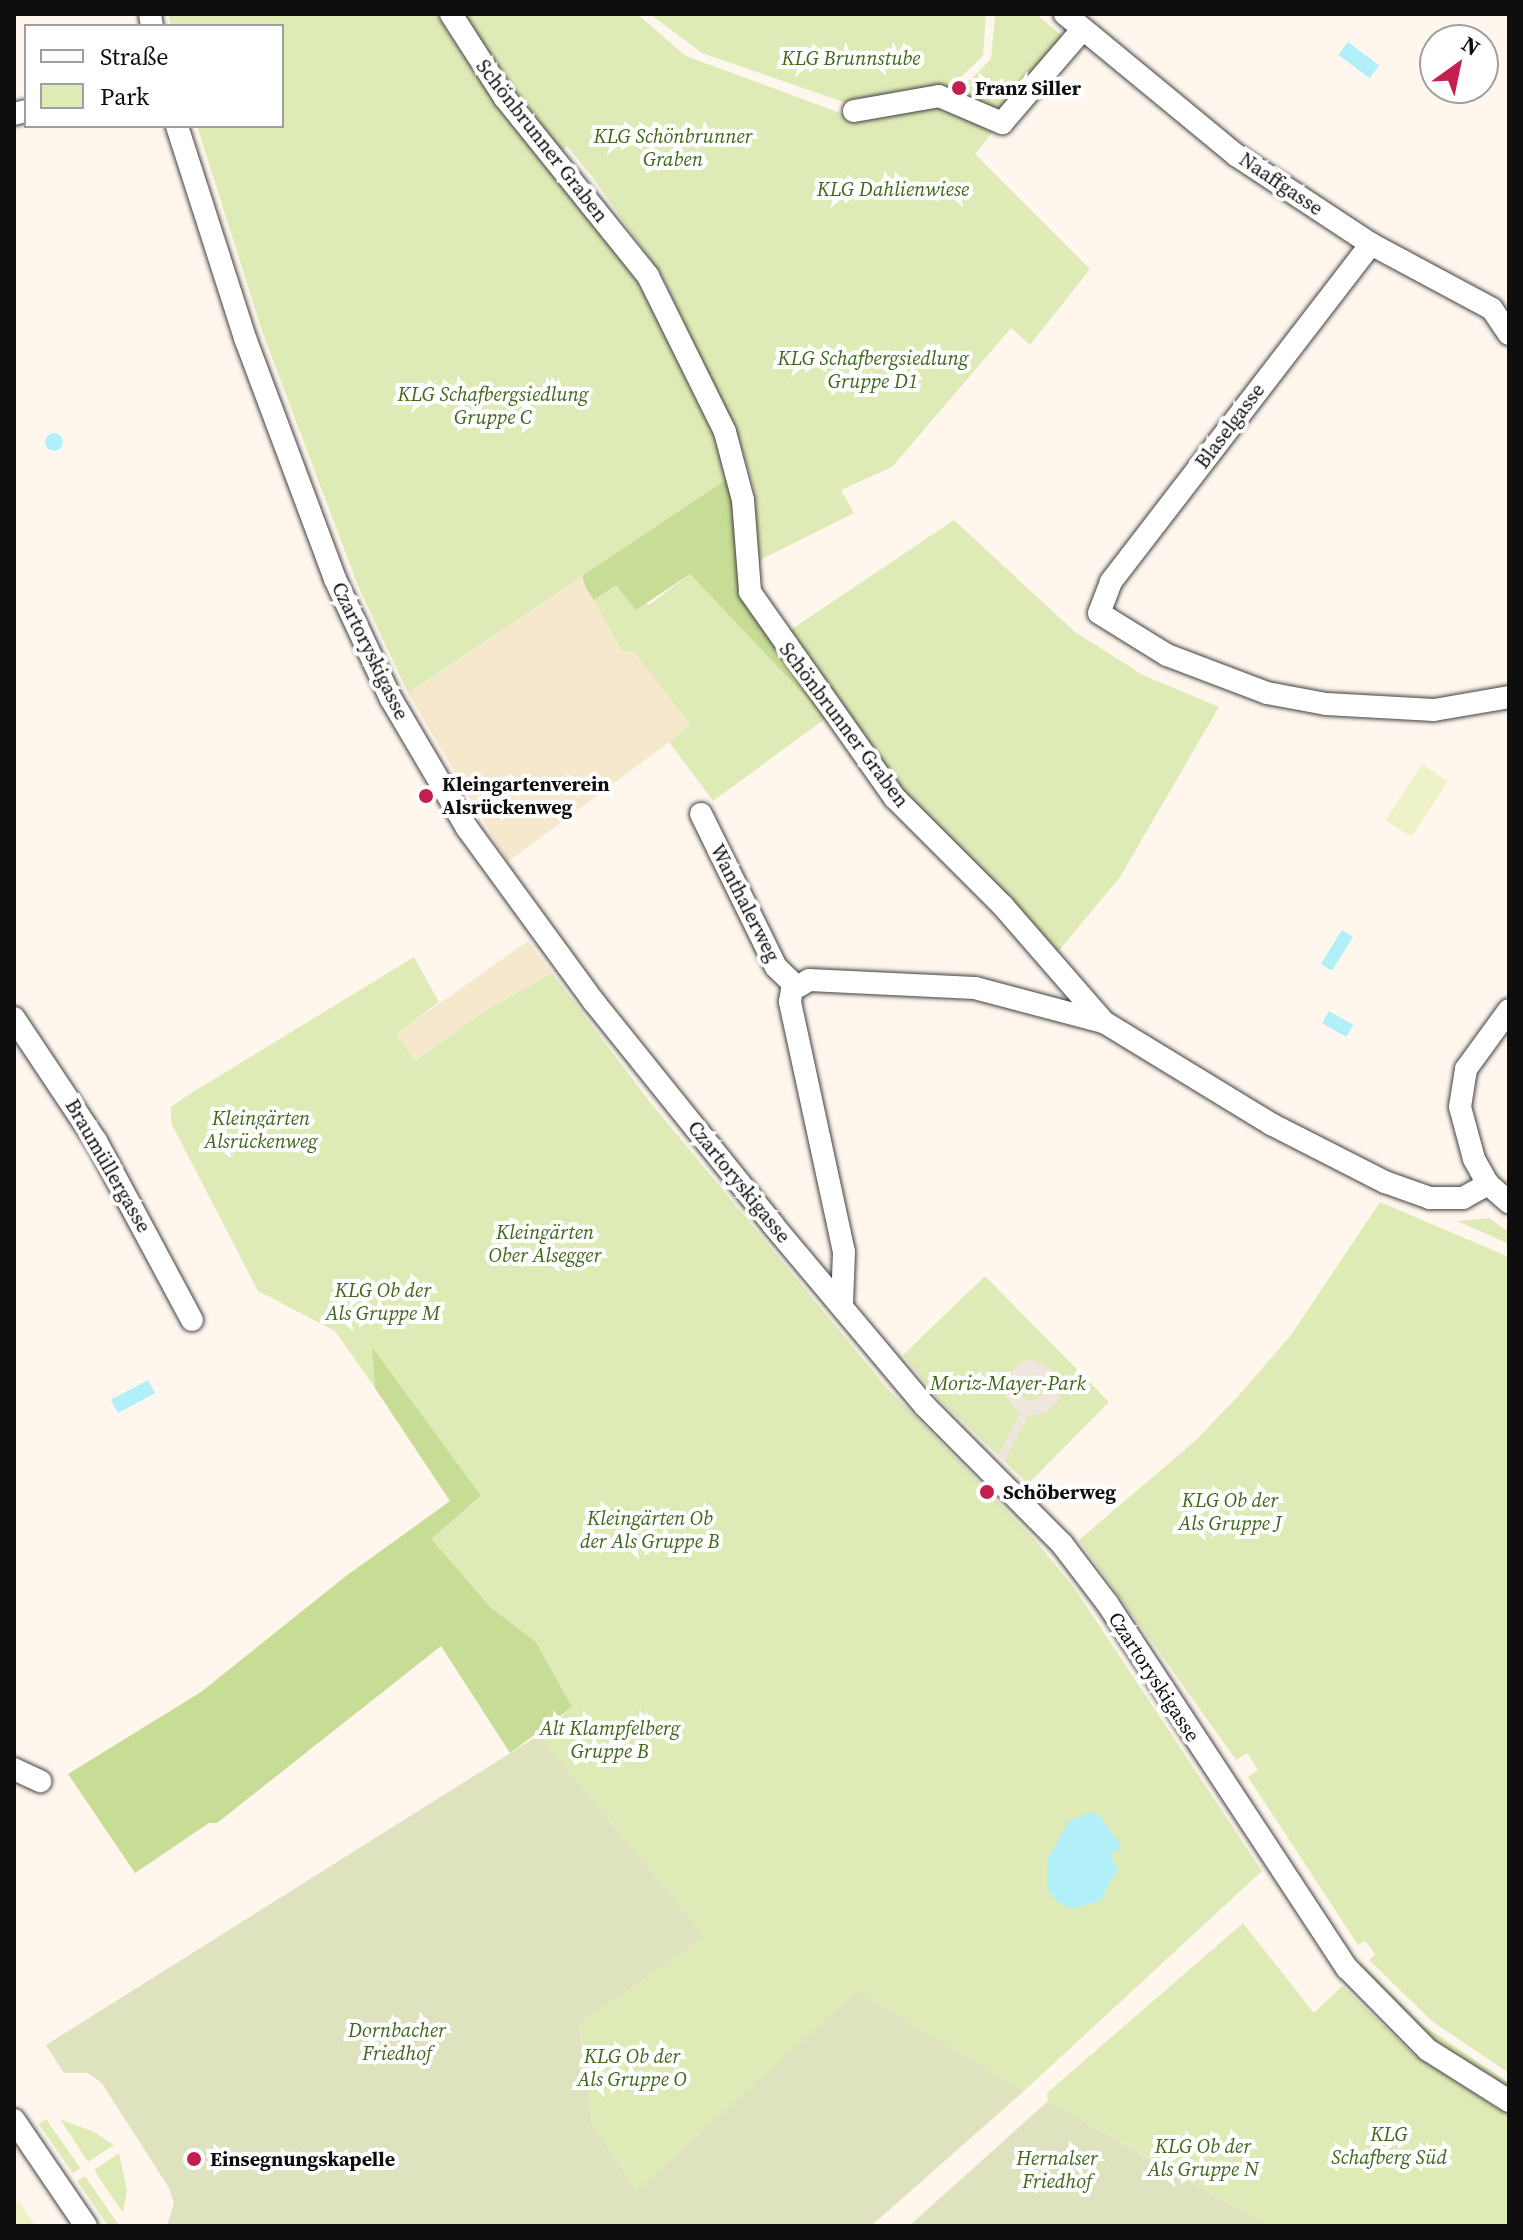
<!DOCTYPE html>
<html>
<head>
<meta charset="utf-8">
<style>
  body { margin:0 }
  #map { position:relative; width:1523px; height:2240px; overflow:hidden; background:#fff7ee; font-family:"Source Serif 4",serif }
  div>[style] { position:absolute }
  .farmland>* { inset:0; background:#f6e8cd }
  .green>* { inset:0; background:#dfebb6; transform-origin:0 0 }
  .forest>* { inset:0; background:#c7dc95 }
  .cemetery>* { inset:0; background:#dfe2be }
  .pitch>* { inset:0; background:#eef2c9; transform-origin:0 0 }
  .plaza>* { inset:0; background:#efe6dd }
  .water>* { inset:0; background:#b1f0f8; transform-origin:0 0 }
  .round { border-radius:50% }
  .roads { filter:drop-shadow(0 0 2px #414141) drop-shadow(0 0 2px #414141) }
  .minor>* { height:22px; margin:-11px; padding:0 11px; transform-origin:11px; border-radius:11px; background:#fff }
  .dots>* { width:22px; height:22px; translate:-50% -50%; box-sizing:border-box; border:4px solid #fff; border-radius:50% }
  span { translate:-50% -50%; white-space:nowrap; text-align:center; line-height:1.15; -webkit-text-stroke:8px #fff; paint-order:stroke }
  .park-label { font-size:20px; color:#3f681b; font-style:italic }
  .poi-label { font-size:20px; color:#0e0e0e; font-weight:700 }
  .left { translate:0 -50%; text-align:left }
  .street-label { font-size:20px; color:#0e0e0e }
  .frame { position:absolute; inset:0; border:16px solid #0e0e0e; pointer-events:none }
  .legend { position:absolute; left:24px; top:24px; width:260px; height:104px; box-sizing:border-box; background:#fff; border:2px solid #9f9f9f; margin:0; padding:10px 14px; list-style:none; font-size:24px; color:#0e0e0e }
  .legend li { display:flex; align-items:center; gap:16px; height:40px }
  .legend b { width:40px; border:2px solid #9f9f9f }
  .north { position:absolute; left:1419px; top:24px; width:80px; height:80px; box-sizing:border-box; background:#fff; border:2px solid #9f9f9f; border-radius:50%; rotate:33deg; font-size:22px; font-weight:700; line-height:32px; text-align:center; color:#0e0e0e }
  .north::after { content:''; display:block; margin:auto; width:28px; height:36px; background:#c32051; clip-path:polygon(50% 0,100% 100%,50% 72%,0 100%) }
</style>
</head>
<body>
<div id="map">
  <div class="farmland">
    <i style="clip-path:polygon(582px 576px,622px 651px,634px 652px,692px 725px,508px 862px,408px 693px)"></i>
    <i style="clip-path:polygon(528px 941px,552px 973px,485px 1011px,415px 1061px,396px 1034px)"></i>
  </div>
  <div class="green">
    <i style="clip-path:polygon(168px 14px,436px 14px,487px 91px,641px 282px,712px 423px,730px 477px,408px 693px,358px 586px,262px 331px,197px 126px,282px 126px,282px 26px,171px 26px)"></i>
    <i style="clip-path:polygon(464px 14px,637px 14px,686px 56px,862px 121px,937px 100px,996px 128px,975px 154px,1090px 269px,1030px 345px,1011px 328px,892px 467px,841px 490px,854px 513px,758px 561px,753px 484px,738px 436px,662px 276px,593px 178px,567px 146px,562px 151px,496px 64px)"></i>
    <i style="clip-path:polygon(650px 14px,986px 14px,983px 56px,947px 90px,849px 104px,702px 53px)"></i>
    <i style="clip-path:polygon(995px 14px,1036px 14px,1067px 40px,1003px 114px,956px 94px,991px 59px)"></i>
    <i style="clip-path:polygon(954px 520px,1075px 632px,1143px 675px,1219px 707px,1120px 877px,1057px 953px,871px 758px,786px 633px)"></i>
    <i style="clip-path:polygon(690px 574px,826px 718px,713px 801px,669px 742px,691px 725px,634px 652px,622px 651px,594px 600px,616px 585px,649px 605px)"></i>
    <i style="clip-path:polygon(414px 957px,439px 1002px,396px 1034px,415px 1061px,485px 1011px,552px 973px,650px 1102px,887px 1388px,1035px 1540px,1075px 1589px,1262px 1871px,1024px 2091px,857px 1991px,638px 2192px,592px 2124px,579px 2024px,705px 1937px,539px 1735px,572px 1707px,536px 1642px,490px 1607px,430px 1539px,481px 1497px,373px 1349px,375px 1388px,335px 1331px,258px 1291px,171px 1123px,171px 1107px,188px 1095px)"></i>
    <i style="clip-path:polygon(1380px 1202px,1509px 1257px,1509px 2073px,1433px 2022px,1369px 1960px,1375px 1955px,1371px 1948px,1365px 1941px,1358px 1945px,1248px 1777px,1258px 1770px,1247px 1753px,1236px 1760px,1079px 1540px,1195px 1441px,1239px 1395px,1291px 1335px)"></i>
    <i style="clip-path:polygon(1489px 1218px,1509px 1232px,1509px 1244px,1457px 1221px)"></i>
    <i style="clip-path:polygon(985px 1276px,1109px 1402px,1028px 1484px,937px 1397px,903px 1355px)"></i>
    <i style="clip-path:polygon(1243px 1923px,1314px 2013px,1342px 1986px,1413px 2054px,1509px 2116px,1509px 2226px,1270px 2226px,1048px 2101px,1047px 2093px)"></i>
    <i style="clip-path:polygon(1361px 1963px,1423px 2025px,1509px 2083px,1509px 2089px,1429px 2037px,1357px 1966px)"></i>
    <i style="left:46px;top:2119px;width:60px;height:9px;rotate:55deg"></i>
    <i style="clip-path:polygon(60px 2119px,94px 2132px,114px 2145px,88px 2162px)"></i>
    <i style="clip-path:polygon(119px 2153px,127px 2190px,123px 2213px,94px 2170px)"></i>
    <i style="clip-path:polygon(85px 2176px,118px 2224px,116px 2225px,108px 2226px,77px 2181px)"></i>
  </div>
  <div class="forest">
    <i style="clip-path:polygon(730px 477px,740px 594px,826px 718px,690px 574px,636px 610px,616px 585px,594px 600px,586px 588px,582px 576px)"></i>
    <i style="clip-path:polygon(372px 1347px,481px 1496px,431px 1539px,490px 1607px,536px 1642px,572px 1707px,510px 1753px,441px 1646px,217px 1823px,209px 1823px,135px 1873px,68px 1774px,201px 1692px,346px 1576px,450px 1501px,375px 1388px)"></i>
  </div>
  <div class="cemetery">
    <i style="clip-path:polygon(539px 1735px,705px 1937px,579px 2024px,592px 2124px,637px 2191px,857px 1991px,1024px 2091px,871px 2226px,167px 2226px,174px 2203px,169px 2188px,101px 2082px,87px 2073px,64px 2073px,46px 2045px)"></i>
    <i style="clip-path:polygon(1048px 2101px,1159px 2164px,1270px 2226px,909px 2226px)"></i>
  </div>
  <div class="pitch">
    <i style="left:1422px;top:764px;width:31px;height:67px;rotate:33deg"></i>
    <i style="clip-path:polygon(17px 2198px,36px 2226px,14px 2226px)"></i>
  </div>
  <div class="plaza">
    <i style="clip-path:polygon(evenodd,1032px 1359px,1056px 1372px,1061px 1382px,1059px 1400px,1045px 1413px,1028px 1416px,1004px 1462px,998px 1456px,1020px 1414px,1005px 1396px,1006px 1378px,1019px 1363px,1032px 1359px,1033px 1374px,1044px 1381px,1046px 1389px,1034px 1402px,1022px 1397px,1019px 1389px,1024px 1377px,1033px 1374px)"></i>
  </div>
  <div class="water">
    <i style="left:1348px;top:42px;width:39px;height:16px;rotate:37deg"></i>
    <i class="round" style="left:45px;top:433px;width:18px;height:18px"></i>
    <i style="left:1342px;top:930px;width:13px;height:40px;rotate:32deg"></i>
    <i style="left:1329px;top:1011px;width:28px;height:14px;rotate:30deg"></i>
    <i style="left:148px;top:1380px;width:15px;height:42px;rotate:62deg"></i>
    <i style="clip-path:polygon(1091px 1812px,1100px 1816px,1122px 1847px,1110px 1855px,1118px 1869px,1100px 1901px,1072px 1909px,1057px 1902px,1047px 1888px,1047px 1861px,1069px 1821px)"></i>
  </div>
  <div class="roads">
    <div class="minor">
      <i style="left:150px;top:14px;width:12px;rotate:81deg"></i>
      <i style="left:451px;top:14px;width:100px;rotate:57.3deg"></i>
      <i style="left:505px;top:98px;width:228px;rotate:51.2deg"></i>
      <i style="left:648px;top:276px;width:174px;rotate:63.7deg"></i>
      <i style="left:725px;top:432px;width:70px;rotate:75.2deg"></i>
      <i style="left:743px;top:500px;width:92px;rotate:85.6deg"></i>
      <i style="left:750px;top:592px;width:252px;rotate:54.9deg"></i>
      <i style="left:895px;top:798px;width:153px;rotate:45deg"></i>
      <i style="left:1003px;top:906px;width:154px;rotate:49deg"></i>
      <i style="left:1104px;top:1022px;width:196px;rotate:31.4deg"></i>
      <i style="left:1271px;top:1124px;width:128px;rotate:27deg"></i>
      <i style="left:1385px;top:1182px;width:48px;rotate:19.6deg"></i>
      <i style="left:1430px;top:1198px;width:33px"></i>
      <i style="left:1463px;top:1198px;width:29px;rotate:-29deg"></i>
      <i style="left:1065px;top:14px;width:222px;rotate:39.5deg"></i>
      <i style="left:1236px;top:155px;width:162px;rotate:33.4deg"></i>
      <i style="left:1371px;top:244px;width:137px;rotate:28.2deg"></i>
      <i style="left:1492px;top:309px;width:30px;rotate:56deg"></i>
      <i style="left:854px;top:111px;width:86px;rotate:-10deg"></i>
      <i style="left:939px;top:96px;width:69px;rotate:23.2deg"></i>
      <i style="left:1002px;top:123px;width:123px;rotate:-49.3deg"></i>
      <i style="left:14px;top:114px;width:12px;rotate:-14deg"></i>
      <i style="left:177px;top:126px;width:223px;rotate:72.2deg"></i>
      <i style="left:245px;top:338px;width:257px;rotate:69.5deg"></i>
      <i style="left:335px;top:579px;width:132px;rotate:65deg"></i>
      <i style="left:391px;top:699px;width:150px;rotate:59.5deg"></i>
      <i style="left:467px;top:828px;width:215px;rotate:53.9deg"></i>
      <i style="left:594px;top:1002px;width:286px;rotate:51.2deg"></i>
      <i style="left:773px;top:1225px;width:236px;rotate:50deg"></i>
      <i style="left:925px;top:1406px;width:194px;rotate:45.2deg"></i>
      <i style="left:1062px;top:1544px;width:74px;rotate:52.7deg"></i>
      <i style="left:1107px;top:1603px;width:437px;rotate:56.7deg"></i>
      <i style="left:1347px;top:1968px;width:115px;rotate:45.4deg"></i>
      <i style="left:1428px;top:2050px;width:96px;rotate:32.2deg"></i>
      <i style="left:1371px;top:244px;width:426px;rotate:127.6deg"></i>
      <i style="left:1111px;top:582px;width:33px;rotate:111deg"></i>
      <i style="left:1099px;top:613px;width:80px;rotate:31.7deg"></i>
      <i style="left:1167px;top:655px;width:107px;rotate:20.8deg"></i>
      <i style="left:1267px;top:693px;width:60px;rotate:10.6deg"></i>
      <i style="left:1326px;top:704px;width:108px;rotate:3.2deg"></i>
      <i style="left:1434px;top:710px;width:76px;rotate:-9.8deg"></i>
      <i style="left:701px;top:814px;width:170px;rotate:63.9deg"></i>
      <i style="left:776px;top:967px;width:28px;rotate:44deg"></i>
      <i style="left:1509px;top:1010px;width:73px;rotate:126.1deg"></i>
      <i style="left:1466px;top:1069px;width:38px;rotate:99deg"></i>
      <i style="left:1460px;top:1107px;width:54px;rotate:74.9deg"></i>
      <i style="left:1474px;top:1159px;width:29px;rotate:61deg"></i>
      <i style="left:1488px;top:1184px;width:28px;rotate:41deg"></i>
      <i style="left:14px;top:1018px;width:148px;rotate:56.3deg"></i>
      <i style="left:96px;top:1141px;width:203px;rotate:61.8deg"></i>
      <i style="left:842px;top:1304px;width:52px;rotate:-87.8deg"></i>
      <i style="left:844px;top:1252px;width:256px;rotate:-102.2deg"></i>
      <i style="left:790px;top:1002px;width:12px;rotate:-81deg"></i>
      <i style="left:792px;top:990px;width:20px;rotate:-30deg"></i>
      <i style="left:809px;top:980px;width:166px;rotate:2.8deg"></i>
      <i style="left:975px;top:988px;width:132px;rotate:14.9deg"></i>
      <i style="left:14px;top:1769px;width:29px;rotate:25deg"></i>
      <i style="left:14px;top:2120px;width:128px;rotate:55.8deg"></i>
    </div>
  </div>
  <div class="dots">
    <i style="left:959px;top:88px;background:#c32051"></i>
    <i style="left:426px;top:796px;background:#c32051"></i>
    <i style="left:987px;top:1492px;background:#c32051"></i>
    <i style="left:194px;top:2159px;background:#c32051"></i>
  </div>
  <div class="park-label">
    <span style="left:851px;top:58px">KLG Brunnstube</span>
    <span style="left:673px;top:148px">KLG Schönbrunner<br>Graben</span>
    <span style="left:893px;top:189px">KLG Dahlienwiese</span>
    <span style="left:873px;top:370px">KLG Schafbergsiedlung<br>Gruppe D1</span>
    <span style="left:493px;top:406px">KLG Schafbergsiedlung<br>Gruppe C</span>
    <span style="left:261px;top:1130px">Kleingärten<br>Alsrückenweg</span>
    <span style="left:545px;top:1244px">Kleingärten<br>Ober Alsegger</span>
    <span style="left:383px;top:1302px">KLG Ob der<br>Als Gruppe M</span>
    <span style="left:1008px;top:1383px">Moriz-Mayer-Park</span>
    <span style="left:1230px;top:1512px">KLG Ob der<br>Als Gruppe J</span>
    <span style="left:650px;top:1530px">Kleingärten Ob<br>der Als Gruppe B</span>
    <span style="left:610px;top:1740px">Alt Klampfelberg<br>Gruppe B</span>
    <span style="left:397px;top:2042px">Dornbacher<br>Friedhof</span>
    <span style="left:632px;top:2068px">KLG Ob der<br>Als Gruppe O</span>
    <span style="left:1389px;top:2146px">KLG<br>Schafberg Süd</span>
    <span style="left:1203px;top:2158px">KLG Ob der<br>Als Gruppe N</span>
    <span style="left:1057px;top:2170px">Hernalser<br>Friedhof</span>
  </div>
  <div class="poi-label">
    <span class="left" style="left:975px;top:88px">Franz Siller</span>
    <span class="left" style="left:442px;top:796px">Kleingartenverein<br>Alsrückenweg</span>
    <span class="left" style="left:1003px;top:1492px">Schöberweg</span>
    <span class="left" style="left:210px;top:2159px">Einsegnungskapelle</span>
  </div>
  <div class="street-label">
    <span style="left:542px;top:141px;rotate:52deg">Schönbrunner Graben</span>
    <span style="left:1281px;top:184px;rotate:34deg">Naaffgasse</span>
    <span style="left:1230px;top:426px;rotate:-53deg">Blaselgasse</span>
    <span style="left:370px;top:651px;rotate:64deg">Czartoryskigasse</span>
    <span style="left:844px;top:725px;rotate:53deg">Schönbrunner Graben</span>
    <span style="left:745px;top:903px;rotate:63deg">Wanthalerweg</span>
    <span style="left:108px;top:1166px;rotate:60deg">Braumüllergasse</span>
    <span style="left:739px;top:1182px;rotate:51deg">Czartoryskigasse</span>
    <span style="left:1154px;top:1677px;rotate:57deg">Czartoryskigasse</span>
  </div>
  <div class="frame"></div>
  <ul class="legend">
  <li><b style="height:10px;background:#fff"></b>Straße</li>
  <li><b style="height:22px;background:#dfebb6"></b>Park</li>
  </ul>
  <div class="north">N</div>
</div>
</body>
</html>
